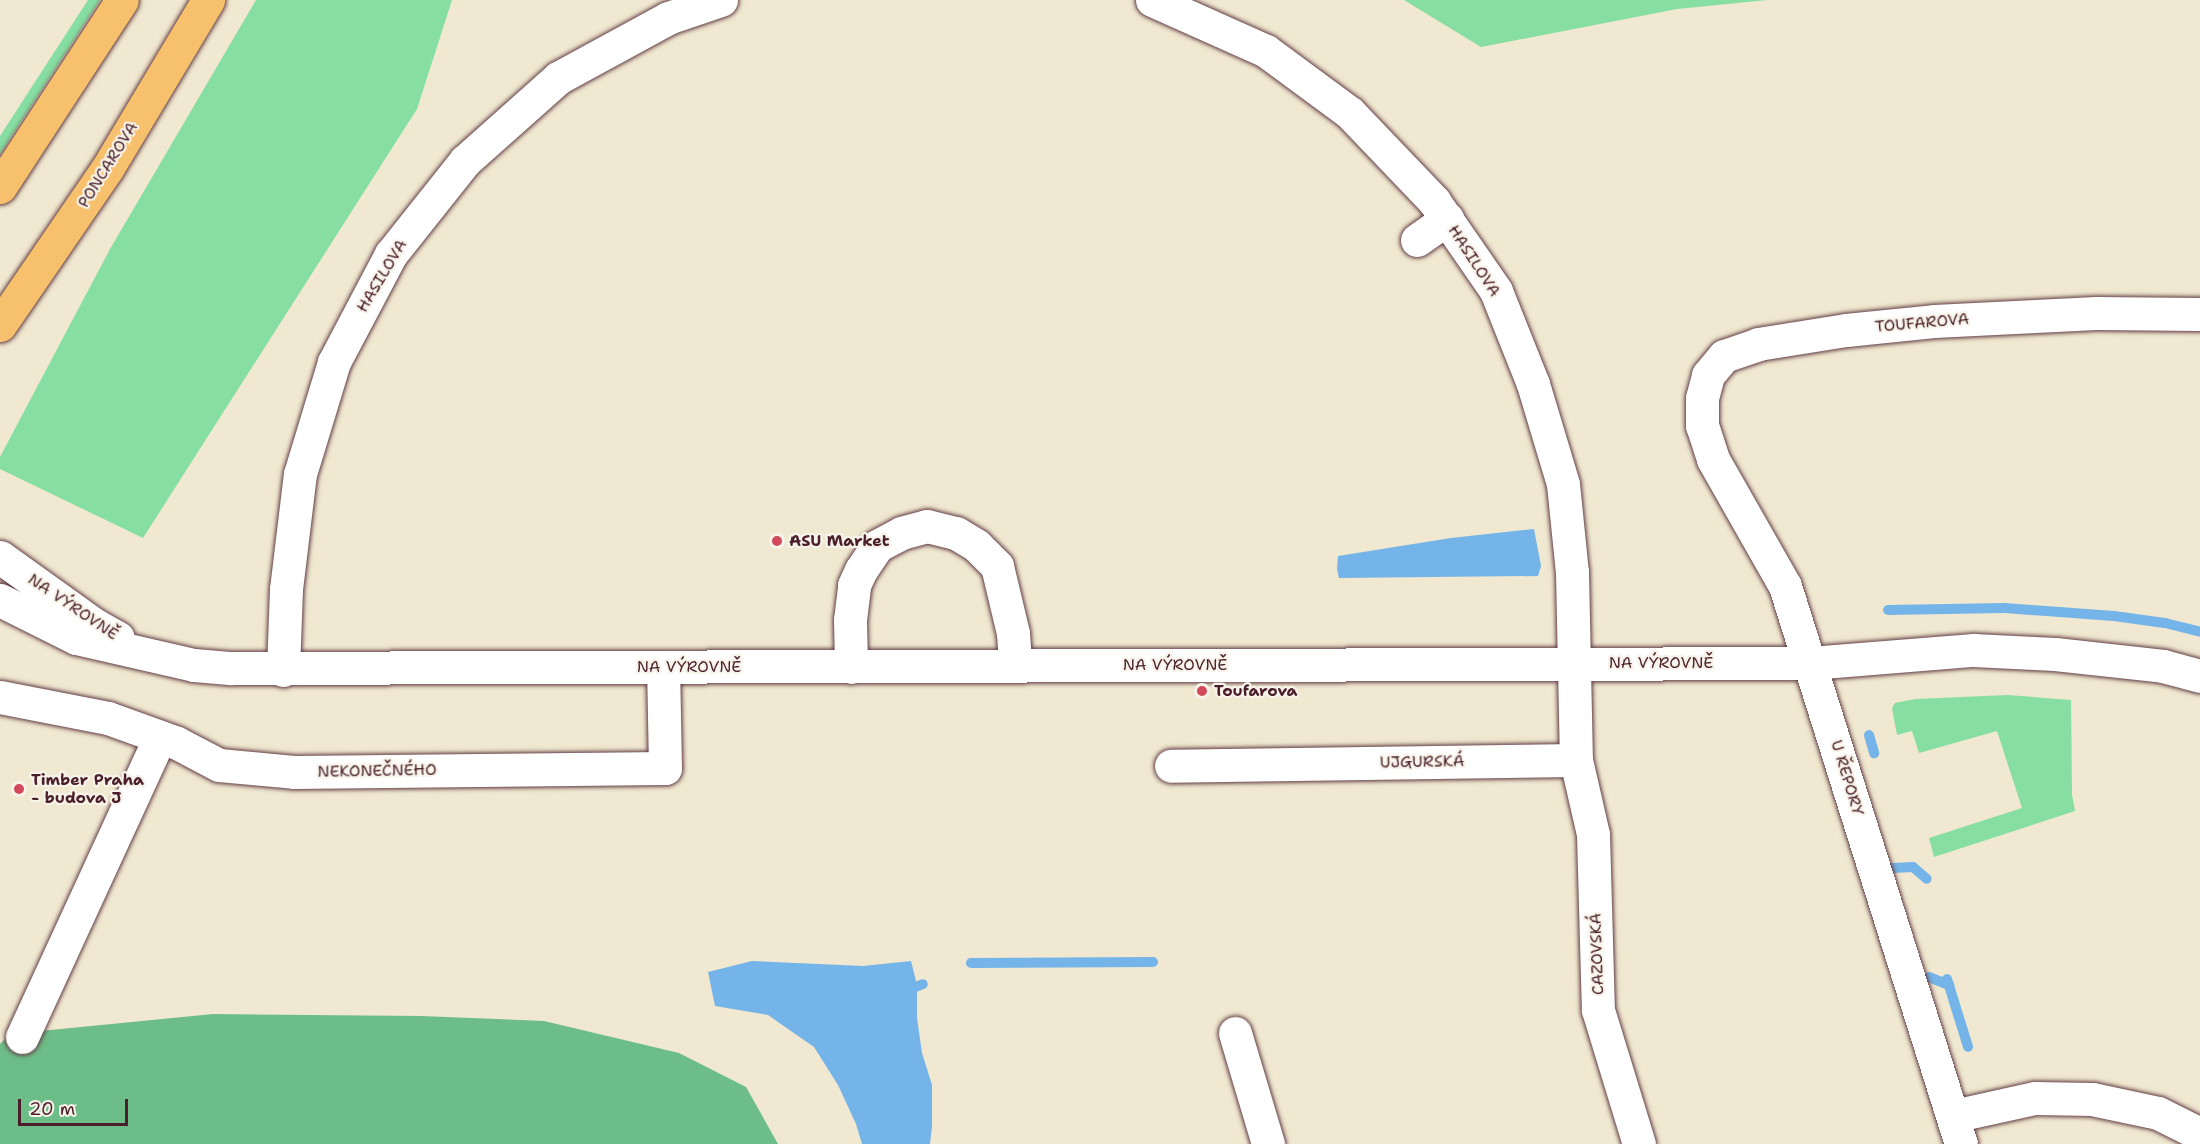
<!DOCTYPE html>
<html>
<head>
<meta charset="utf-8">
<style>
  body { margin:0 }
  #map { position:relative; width:2200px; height:1144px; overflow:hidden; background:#f0e8d0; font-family:"Shantell Sans",sans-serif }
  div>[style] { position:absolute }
  .green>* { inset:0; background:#87dea2 }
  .forest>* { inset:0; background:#6dbd88 }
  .water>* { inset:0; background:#75b4e8 }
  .stream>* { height:10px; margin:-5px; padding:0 5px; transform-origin:5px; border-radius:5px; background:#75b4e8 }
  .roads { filter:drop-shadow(0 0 2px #633d44) drop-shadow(0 0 2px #633d44) }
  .minor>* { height:33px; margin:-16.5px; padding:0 16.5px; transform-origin:16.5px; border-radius:16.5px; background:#fff }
  .major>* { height:33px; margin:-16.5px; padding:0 16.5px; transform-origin:16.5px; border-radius:16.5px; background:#f7c06c }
  .dots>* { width:16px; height:16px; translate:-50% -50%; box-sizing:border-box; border:3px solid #f7f3e8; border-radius:50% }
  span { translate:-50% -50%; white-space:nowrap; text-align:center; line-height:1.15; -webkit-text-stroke:4.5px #f7f3e8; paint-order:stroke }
  .street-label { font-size:16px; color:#4a1f2b }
  .poi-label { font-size:16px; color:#4a1f2b; font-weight:700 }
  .left { translate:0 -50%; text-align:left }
  .scale { position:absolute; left:18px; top:1099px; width:110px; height:27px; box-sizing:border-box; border:3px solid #4a1f2b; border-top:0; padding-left:8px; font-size:18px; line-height:21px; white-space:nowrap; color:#4a1f2b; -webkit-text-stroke:4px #f7f3e8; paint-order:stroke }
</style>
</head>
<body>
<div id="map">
  <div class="green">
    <i style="clip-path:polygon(88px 0,100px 0,0 154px,0 136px)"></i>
    <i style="clip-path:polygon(256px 0,452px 0,417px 109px,143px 538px,0 469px,0 457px,110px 249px)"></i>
    <i style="clip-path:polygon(1404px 0,1767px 0,1677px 9px,1481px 47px)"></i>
    <i style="clip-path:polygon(2008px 695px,2071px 700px,2072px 795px,2075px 811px,1934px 857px,1929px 838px,2022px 808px,1997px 731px,1919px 753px,1912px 731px,1897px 735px,1892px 708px,1895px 703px,1915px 699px)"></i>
  </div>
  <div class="forest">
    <i style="clip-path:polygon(213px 1014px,421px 1016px,544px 1021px,679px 1053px,746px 1087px,778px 1144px,0 1144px,0 1044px,10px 1034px)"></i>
  </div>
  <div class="water">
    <i style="clip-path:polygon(1534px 529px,1541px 566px,1538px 576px,1339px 578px,1337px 569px,1338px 556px,1451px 538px)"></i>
    <i style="clip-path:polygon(752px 961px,863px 966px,911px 961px,917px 985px,917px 1018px,922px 1053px,932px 1085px,932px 1126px,930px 1144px,862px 1144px,856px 1124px,838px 1085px,814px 1047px,768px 1015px,715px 1006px,708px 972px)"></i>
  </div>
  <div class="stream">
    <i style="left:1888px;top:610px;width:116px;rotate:-1deg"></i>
    <i style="left:2004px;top:608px;width:110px;rotate:4.2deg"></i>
    <i style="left:2114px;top:616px;width:51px;rotate:7.8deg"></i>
    <i style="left:2165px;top:623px;width:36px;rotate:14deg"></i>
    <i style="left:1869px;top:735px;width:19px;rotate:74deg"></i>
    <i style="left:1892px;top:868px;width:21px;rotate:-3deg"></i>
    <i style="left:1913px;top:867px;width:18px;rotate:41deg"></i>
    <i style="left:971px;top:963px;width:182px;rotate:-0.3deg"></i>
    <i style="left:1929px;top:977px;width:22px;rotate:22deg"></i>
    <i style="left:1947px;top:979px;width:71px;rotate:72.8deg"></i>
    <i style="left:905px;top:991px;width:19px;rotate:-21deg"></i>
  </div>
  <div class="roads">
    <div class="minor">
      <i style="left:1152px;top:0;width:125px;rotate:24.1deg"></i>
      <i style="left:1266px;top:51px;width:104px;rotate:36.4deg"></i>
      <i style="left:1350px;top:113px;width:122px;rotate:46.3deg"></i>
      <i style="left:1434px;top:201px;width:109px;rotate:55.4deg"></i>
      <i style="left:1496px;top:291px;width:100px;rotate:68.3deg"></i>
      <i style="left:1533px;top:384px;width:104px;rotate:73.3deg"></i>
      <i style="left:1563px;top:484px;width:88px;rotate:84.2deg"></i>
      <i style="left:1572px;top:572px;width:188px;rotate:88.8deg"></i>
      <i style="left:1576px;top:760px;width:405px;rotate:179.2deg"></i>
      <i style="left:1417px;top:240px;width:37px;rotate:-35deg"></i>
      <i style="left:0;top:557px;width:117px;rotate:35.6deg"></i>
      <i style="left:95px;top:625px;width:26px;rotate:29deg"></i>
      <i style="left:0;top:600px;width:85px;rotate:26.6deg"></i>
      <i style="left:76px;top:638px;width:121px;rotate:12.9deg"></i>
      <i style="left:194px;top:665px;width:38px;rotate:5deg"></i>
      <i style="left:232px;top:668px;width:1578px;rotate:-0.18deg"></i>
      <i style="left:1810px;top:663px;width:164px;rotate:-4.6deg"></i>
      <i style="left:1973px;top:650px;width:82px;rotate:2.8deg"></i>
      <i style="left:2055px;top:654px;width:109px;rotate:6.3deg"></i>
      <i style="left:2163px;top:666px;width:38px;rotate:15deg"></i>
      <i style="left:851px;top:667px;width:47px;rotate:-91.2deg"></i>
      <i style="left:850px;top:620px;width:35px;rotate:-83deg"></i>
      <i style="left:854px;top:585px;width:17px;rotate:-65deg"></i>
      <i style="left:861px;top:570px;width:29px;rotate:-56deg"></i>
      <i style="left:877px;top:546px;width:27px;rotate:-28deg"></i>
      <i style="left:901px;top:533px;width:27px;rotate:-15deg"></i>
      <i style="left:927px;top:526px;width:30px;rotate:14deg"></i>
      <i style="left:956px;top:533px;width:23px;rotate:31deg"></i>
      <i style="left:976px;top:545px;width:30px;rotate:45deg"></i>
      <i style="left:997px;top:566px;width:69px;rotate:76.6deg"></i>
      <i style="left:1013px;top:633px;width:32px;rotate:86deg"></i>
      <i style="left:283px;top:670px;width:81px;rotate:-87.9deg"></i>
      <i style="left:286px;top:589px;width:116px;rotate:-83.1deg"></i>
      <i style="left:300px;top:474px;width:117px;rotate:-73.1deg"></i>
      <i style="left:334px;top:362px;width:122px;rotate:-62.2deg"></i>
      <i style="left:391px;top:254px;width:119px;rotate:-51.5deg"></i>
      <i style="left:465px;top:161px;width:125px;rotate:-41.7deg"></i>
      <i style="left:558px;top:78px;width:125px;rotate:-28.6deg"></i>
      <i style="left:668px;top:18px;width:56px;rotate:-18.8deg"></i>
      <i style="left:0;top:697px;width:110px;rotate:11deg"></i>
      <i style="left:108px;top:718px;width:73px;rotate:19.9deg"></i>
      <i style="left:177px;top:743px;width:47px;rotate:27.6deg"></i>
      <i style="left:219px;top:765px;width:75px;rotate:5.3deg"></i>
      <i style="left:294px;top:772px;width:371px;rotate:-0.6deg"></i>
      <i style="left:665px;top:768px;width:101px;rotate:-91.1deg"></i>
      <i style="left:1576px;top:760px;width:76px;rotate:77.1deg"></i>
      <i style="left:1593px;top:834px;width:176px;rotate:88.4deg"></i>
      <i style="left:1598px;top:1010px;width:140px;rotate:73deg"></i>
      <i style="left:1235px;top:1033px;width:116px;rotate:73.4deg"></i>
      <i style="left:22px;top:1037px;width:330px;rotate:-65.3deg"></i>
      <i style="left:1953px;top:1116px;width:84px;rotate:-12.4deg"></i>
      <i style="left:2035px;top:1098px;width:57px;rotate:1deg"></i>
      <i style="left:2092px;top:1099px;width:67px;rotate:12deg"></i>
      <i style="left:2158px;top:1113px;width:47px;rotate:26.6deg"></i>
      <i style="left:1961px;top:1144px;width:585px;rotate:-107.51deg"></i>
      <i style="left:1785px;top:586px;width:146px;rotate:-119.6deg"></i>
      <i style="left:1713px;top:459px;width:35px;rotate:-108deg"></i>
      <i style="left:1702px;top:426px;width:28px;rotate:-90deg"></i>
      <i style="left:1702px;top:398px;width:24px;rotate:-75deg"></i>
      <i style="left:1708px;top:375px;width:25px;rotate:-50deg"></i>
      <i style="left:1724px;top:356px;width:36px;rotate:-19deg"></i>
      <i style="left:1758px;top:344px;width:89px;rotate:-9deg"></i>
      <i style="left:1846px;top:330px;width:88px;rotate:-5.8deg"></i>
      <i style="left:1934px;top:321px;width:162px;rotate:-2.8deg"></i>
      <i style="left:2096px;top:313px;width:104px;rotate:0.6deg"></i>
    </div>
    <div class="major">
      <i style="left:0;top:187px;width:223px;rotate:-56.9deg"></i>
      <i style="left:0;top:325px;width:189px;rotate:-55.6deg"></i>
      <i style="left:107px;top:169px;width:197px;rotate:-59.1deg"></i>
    </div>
  </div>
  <div class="dots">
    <i style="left:777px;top:541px;background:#d1495b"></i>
    <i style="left:1202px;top:691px;background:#d1495b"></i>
    <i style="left:19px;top:789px;background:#d1495b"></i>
  </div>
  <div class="street-label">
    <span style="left:108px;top:165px;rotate:-58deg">PONCAROVA</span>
    <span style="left:1474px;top:261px;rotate:57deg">HASILOVA</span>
    <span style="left:382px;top:276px;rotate:-59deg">HASILOVA</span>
    <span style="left:1922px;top:323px;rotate:-5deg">TOUFAROVA</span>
    <span style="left:73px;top:607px;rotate:34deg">NA VÝROVNĚ</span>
    <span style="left:1661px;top:663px">NA VÝROVNĚ</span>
    <span style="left:1175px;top:665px">NA VÝROVNĚ</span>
    <span style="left:689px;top:667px">NA VÝROVNĚ</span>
    <span style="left:1422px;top:762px;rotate:-1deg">UJGURSKÁ</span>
    <span style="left:377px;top:771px;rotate:-1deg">NEKONEČNÉHO</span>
    <span style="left:1847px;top:778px;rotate:73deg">U ŘEPORY</span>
    <span style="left:1597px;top:954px;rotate:-92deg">CAZOVSKÁ</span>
  </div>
  <div class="poi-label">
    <span class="left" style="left:789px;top:541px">ASU Market</span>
    <span class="left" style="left:1214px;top:691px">Toufarova</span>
    <span class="left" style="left:31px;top:789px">Timber Praha<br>- budova J</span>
  </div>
  <div class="scale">20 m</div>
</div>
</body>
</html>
